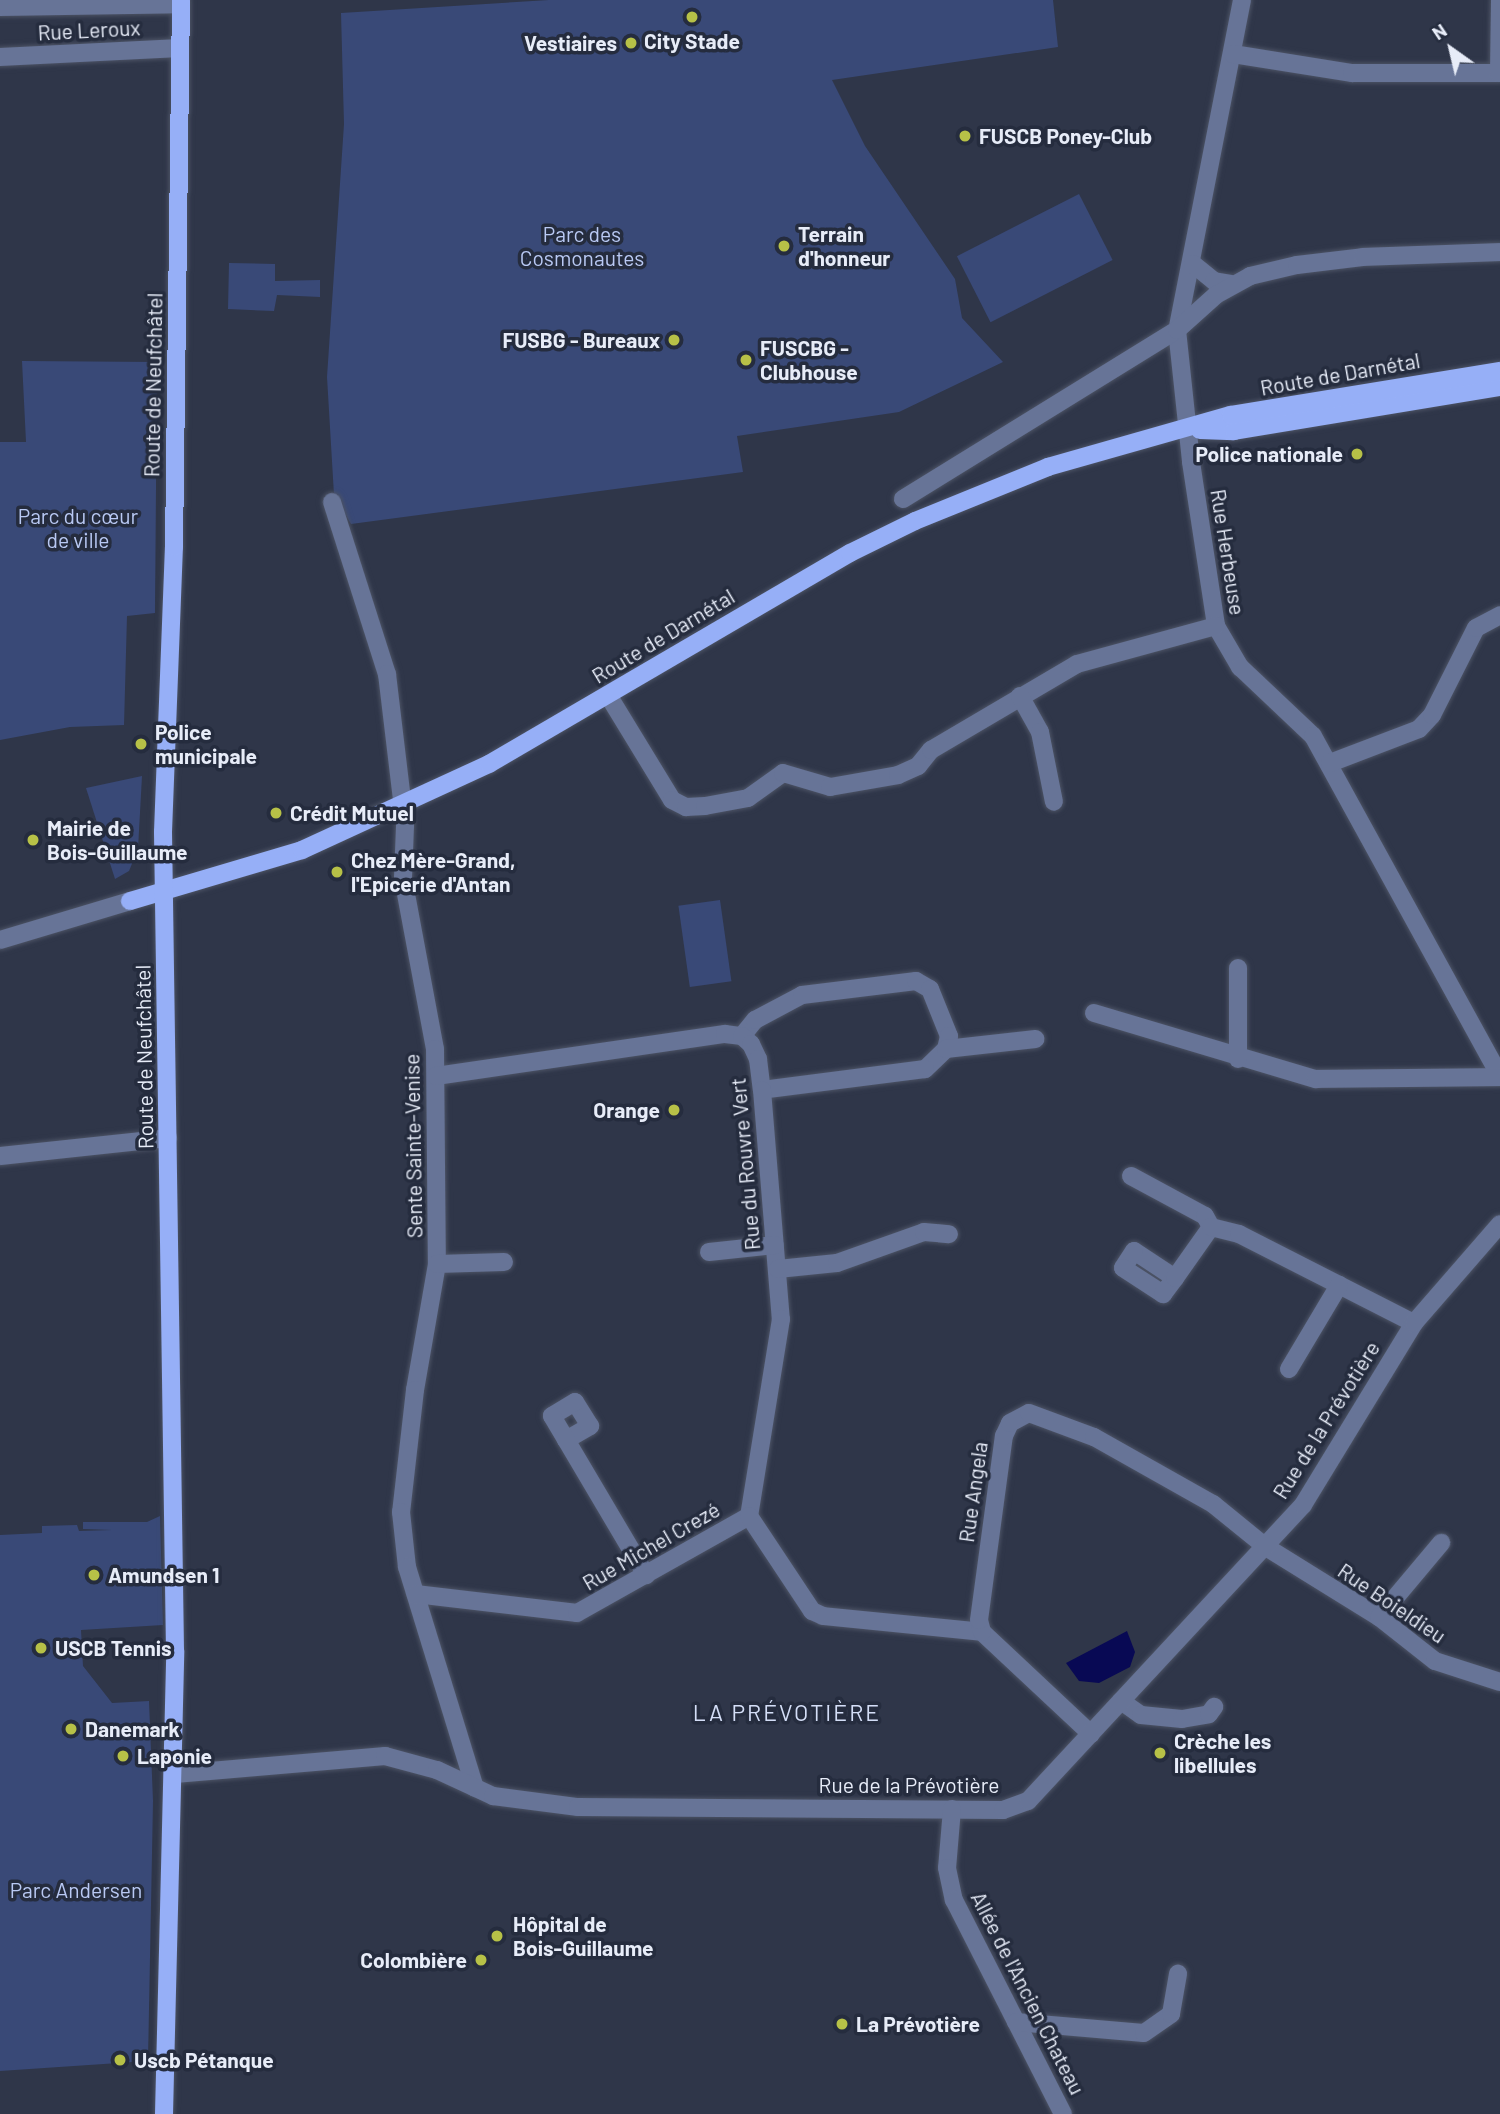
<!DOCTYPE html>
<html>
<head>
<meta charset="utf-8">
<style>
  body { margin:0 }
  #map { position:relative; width:1500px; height:2114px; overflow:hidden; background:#2f3649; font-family:Barlow,sans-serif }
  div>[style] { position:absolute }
  .green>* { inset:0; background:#394977; transform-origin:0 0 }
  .water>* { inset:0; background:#080954 }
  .roads { filter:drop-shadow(0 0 2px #4c5365) drop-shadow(0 0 2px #4c5365) }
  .minor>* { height:18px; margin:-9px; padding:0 9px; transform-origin:9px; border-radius:9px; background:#677497 }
  .major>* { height:18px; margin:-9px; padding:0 9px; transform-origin:9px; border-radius:9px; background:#96aff7 }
  .dots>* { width:19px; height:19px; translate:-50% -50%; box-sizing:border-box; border:4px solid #252c3e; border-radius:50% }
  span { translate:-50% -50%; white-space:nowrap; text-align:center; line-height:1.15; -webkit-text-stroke:7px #252c3e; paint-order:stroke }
  .street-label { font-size:21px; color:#e7ecf8 }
  .poi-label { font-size:21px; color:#e7ecf8; font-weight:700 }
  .right { translate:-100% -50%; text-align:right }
  .left { translate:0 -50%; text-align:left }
  .park-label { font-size:21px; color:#b9c9f4 }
  .neighbourhood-label { font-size:23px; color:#d4def7; letter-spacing:2px }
  .north { position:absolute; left:1416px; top:14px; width:70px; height:70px; -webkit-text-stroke:5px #252c3e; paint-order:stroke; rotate:326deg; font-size:19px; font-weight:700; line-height:28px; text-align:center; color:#e7ecf8 }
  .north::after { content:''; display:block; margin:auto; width:24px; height:32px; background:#e7ecf8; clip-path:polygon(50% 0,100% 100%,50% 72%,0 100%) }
</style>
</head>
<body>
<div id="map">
  <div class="green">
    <i style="clip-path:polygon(549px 0,1053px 0,1058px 47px,832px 80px,865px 146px,955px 279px,962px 318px,1003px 362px,899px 412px,737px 436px,743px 472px,351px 524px,334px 495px,327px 377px,344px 124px,341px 13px)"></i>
    <i style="left:1079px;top:194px;width:74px;height:137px;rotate:63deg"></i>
    <i style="clip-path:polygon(229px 263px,275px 264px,275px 281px,320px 280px,320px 297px,277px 295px,274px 311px,228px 309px)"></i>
    <i style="clip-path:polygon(22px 361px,157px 362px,155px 613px,127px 616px,124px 725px,70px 727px,0 740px,0 442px,26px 442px)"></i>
    <i style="clip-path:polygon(142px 776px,138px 849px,129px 871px,115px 879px,86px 788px)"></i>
    <i style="left:720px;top:900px;width:82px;height:42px;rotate:82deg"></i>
    <i style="clip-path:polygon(160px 1516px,163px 1625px,81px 1630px,83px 1666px,112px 1703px,149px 1701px,153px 1801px,148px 2061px,0 2071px,0 1535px,42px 1533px,42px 1526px,77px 1525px,79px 1531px,112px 1530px,83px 1529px,83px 1522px,147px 1522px)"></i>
  </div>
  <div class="water">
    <i style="clip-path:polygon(1127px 1631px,1135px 1652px,1130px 1667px,1099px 1683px,1079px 1681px,1066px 1663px)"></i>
  </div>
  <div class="roads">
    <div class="minor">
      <i style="left:1242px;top:0;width:336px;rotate:101.1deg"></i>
      <i style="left:1177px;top:330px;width:133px;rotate:83.9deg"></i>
      <i style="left:1191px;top:462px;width:166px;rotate:81.3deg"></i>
      <i style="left:1216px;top:626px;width:48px;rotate:59.7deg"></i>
      <i style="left:1240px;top:667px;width:100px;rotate:43.4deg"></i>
      <i style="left:1313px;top:736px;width:388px;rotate:61.2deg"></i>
      <i style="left:0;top:7px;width:181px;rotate:-0.9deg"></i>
      <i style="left:1233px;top:54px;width:121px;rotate:9.1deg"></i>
      <i style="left:1352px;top:73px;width:148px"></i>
      <i style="left:0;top:57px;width:180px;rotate:-2.9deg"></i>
      <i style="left:1499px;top:73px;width:73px;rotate:-89.2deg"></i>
      <i style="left:1193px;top:264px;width:27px;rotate:39deg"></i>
      <i style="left:1214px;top:281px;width:17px;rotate:10deg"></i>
      <i style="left:903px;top:499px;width:322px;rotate:-31.7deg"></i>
      <i style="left:1177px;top:330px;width:52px;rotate:-41.9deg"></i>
      <i style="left:1216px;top:295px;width:39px;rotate:-29deg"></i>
      <i style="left:1250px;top:276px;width:48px;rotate:-13.2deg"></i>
      <i style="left:1297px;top:265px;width:66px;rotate:-6.9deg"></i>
      <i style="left:1363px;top:257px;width:137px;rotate:-2.1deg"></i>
      <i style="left:332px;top:502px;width:181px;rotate:72.3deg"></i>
      <i style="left:387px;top:674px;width:153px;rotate:83.2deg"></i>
      <i style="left:405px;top:826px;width:52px;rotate:92.2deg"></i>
      <i style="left:403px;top:878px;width:174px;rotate:79.4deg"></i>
      <i style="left:435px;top:1049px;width:215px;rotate:89.5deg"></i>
      <i style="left:437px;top:1264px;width:128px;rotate:99.9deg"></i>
      <i style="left:415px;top:1390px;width:123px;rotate:96.5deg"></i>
      <i style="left:401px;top:1512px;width:55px;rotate:83.8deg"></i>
      <i style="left:407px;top:1567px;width:231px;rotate:72.9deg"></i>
      <i style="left:608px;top:695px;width:123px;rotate:58.6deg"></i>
      <i style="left:672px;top:800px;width:16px;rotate:27deg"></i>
      <i style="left:686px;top:807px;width:19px;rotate:-3deg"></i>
      <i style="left:705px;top:806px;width:44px;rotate:-10.5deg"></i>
      <i style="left:748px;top:798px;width:43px;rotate:-35.5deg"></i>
      <i style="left:783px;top:773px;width:49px;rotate:16.6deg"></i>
      <i style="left:830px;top:787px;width:69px;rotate:-10deg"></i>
      <i style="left:898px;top:775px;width:22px;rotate:-24deg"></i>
      <i style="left:918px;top:766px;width:21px;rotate:-51deg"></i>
      <i style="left:931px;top:750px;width:169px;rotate:-30.5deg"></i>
      <i style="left:1077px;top:664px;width:144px;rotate:-15.3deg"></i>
      <i style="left:1020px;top:696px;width:41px;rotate:60.9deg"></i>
      <i style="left:1040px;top:732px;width:71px;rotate:78.7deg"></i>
      <i style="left:1330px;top:763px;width:95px;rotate:-20.9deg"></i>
      <i style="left:1419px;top:729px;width:19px;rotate:-47deg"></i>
      <i style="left:1432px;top:715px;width:97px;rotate:-63.2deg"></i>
      <i style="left:1476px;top:628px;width:27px;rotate:-28deg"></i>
      <i style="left:0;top:940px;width:136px;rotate:-16.7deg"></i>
      <i style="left:1094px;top:1013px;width:232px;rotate:16.6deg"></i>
      <i style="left:1316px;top:1079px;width:184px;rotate:-0.6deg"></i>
      <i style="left:742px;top:1036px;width:21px;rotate:-51deg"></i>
      <i style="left:755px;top:1020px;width:53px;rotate:-28deg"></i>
      <i style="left:802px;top:995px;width:115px;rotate:-7deg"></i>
      <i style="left:916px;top:981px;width:16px;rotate:30deg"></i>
      <i style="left:930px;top:989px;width:51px;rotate:68deg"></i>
      <i style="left:949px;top:1036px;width:13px;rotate:103deg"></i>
      <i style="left:946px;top:1049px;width:29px;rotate:136deg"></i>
      <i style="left:925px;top:1069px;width:164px;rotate:172.7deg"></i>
      <i style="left:946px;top:1049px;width:90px;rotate:-6.4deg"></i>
      <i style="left:1238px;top:1059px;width:91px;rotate:-90deg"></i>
      <i style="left:436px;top:1076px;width:292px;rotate:-8.3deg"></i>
      <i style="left:725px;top:1034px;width:17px;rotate:7deg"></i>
      <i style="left:742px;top:1036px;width:12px;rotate:42deg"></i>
      <i style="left:751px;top:1044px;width:17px;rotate:65deg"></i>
      <i style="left:758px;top:1059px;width:31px;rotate:83deg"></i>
      <i style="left:762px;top:1090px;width:230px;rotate:85.3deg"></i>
      <i style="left:781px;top:1319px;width:200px;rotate:99.2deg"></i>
      <i style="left:0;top:1156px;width:169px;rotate:-6.1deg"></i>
      <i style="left:1131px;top:1176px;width:84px;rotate:28.4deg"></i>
      <i style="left:1205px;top:1216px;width:13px;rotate:61deg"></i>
      <i style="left:709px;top:1252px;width:66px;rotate:-6.1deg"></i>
      <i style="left:437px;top:1264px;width:67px;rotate:-1.7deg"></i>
      <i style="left:778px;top:1269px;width:59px;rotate:-5.8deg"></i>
      <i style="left:837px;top:1263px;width:92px;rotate:-19.6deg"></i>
      <i style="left:924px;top:1232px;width:25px;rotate:5deg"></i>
      <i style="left:1175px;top:1278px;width:49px;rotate:-146.6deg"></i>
      <i style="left:1134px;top:1251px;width:20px;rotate:123deg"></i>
      <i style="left:1123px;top:1268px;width:48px;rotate:33deg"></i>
      <i style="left:1163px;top:1294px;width:20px;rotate:-53deg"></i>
      <i style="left:1175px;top:1278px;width:62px;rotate:-54.8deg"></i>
      <i style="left:1211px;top:1227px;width:29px;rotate:14deg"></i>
      <i style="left:1239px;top:1234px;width:196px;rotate:27deg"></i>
      <i style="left:1289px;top:1369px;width:98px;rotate:-59.2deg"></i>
      <i style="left:566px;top:1440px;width:28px;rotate:-30deg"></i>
      <i style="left:590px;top:1426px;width:28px;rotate:-122deg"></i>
      <i style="left:575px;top:1402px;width:27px;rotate:149deg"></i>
      <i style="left:552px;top:1416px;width:185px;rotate:59.4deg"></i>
      <i style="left:416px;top:1594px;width:162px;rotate:6.7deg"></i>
      <i style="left:577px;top:1613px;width:197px;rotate:-29.4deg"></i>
      <i style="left:749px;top:1516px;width:114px;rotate:56.4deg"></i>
      <i style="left:812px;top:1611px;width:12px;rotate:24deg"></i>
      <i style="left:823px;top:1616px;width:160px;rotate:5.7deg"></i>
      <i style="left:1379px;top:1617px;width:97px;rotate:-50deg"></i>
      <i style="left:1121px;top:1701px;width:24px;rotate:35deg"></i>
      <i style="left:1141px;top:1715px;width:41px;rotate:5.6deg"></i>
      <i style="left:1182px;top:1719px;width:27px;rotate:-10deg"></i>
      <i style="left:1209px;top:1714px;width:9px;rotate:-54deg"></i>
      <i style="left:1091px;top:1734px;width:149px;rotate:-136.9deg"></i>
      <i style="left:982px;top:1632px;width:12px;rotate:-104deg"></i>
      <i style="left:979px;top:1620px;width:186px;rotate:-82.3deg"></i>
      <i style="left:1004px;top:1436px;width:14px;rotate:-65deg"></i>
      <i style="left:1010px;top:1423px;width:21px;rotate:-28deg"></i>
      <i style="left:1029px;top:1413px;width:69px;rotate:20.3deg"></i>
      <i style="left:1094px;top:1437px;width:137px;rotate:29.4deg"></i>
      <i style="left:1213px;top:1504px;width:68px;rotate:39.1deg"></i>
      <i style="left:1266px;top:1547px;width:133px;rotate:31.8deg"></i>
      <i style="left:1379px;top:1617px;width:71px;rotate:38.2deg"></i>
      <i style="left:1435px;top:1661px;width:68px;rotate:17.9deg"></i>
      <i style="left:175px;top:1774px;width:211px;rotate:-4.9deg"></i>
      <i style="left:385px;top:1756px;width:54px;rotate:15.1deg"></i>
      <i style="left:437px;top:1770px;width:62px;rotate:24.9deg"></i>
      <i style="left:493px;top:1796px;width:86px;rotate:7.4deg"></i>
      <i style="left:578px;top:1807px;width:425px;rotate:0.4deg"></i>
      <i style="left:1003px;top:1810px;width:27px;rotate:-20deg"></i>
      <i style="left:1028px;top:1801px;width:404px;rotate:-47.1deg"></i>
      <i style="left:1303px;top:1505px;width:213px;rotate:-58.6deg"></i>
      <i style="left:1414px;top:1323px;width:131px;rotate:-49deg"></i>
      <i style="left:952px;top:1809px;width:59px;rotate:94.8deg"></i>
      <i style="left:947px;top:1868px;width:33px;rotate:78deg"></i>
      <i style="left:954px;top:1900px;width:240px;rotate:63deg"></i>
      <i style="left:1016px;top:2022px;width:128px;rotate:4.9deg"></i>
      <i style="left:1144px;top:2033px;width:33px;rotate:-35deg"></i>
      <i style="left:1171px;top:2014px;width:41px;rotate:-80.1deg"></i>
    </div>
    <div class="major">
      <i style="left:1200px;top:430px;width:34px;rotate:2deg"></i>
      <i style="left:1234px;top:431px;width:270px;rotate:-9.4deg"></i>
      <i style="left:130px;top:901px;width:179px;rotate:-16.5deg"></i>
      <i style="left:302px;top:850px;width:206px;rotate:-24.7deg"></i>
      <i style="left:489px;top:764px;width:418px;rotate:-30.3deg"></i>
      <i style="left:850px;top:553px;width:72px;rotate:-26.2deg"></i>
      <i style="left:915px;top:521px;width:144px;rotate:-22.1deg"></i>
      <i style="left:1048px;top:467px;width:190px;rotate:-15.9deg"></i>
      <i style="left:1231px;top:415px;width:273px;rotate:-9.3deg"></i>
      <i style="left:164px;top:2114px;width:463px;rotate:-88.6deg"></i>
      <i style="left:175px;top:1651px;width:819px;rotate:-90.84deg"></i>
      <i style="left:163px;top:832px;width:285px;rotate:-87.8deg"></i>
      <i style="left:174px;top:547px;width:547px;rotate:-89.27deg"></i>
    </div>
  </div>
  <div class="dots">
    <i style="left:692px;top:17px;background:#b7c147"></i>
    <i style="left:631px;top:43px;background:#b7c147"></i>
    <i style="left:965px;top:136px;background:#b7c147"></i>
    <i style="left:784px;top:246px;background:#b7c147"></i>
    <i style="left:674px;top:340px;background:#b7c147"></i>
    <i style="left:746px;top:360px;background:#b7c147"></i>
    <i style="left:1357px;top:454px;background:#b7c147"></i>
    <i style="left:141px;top:744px;background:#b7c147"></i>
    <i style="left:276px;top:813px;background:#b7c147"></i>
    <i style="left:33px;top:840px;background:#b7c147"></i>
    <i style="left:337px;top:872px;background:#b7c147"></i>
    <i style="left:674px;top:1110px;background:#b7c147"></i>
    <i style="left:94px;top:1575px;background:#b7c147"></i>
    <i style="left:41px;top:1648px;background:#b7c147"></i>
    <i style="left:71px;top:1729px;background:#b7c147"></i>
    <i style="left:1160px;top:1753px;background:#b7c147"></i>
    <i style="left:123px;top:1756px;background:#b7c147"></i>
    <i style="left:497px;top:1936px;background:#b7c147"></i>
    <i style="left:481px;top:1960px;background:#b7c147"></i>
    <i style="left:842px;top:2024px;background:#b7c147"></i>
    <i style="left:120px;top:2060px;background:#b7c147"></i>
  </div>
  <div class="street-label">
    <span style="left:89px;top:30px;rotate:-3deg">Rue Leroux</span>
    <span style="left:1340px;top:374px;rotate:-10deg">Route de Darnétal</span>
    <span style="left:153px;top:385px;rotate:-89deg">Route de Neufchâtel</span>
    <span style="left:1228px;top:552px;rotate:81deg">Rue Herbeuse</span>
    <span style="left:663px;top:636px;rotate:-31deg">Route de Darnétal</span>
    <span style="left:144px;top:1057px;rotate:-91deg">Route de Neufchâtel</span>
    <span style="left:413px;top:1146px;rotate:-91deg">Sente Sainte-Venise</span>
    <span style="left:745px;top:1164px;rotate:-95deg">Rue du Rouvre Vert</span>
    <span style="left:1326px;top:1420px;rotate:-58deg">Rue de la Prévotière</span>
    <span style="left:973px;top:1492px;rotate:-82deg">Rue Angela</span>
    <span style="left:651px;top:1546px;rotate:-30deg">Rue Michel Crezé</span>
    <span style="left:1392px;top:1603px;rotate:34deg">Rue Boieldieu</span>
    <span style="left:909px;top:1785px">Rue de la Prévotière</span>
    <span style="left:1028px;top:1993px;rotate:63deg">Allée de l'Ancien Chateau</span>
  </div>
  <div class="poi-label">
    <span style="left:692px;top:41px">City Stade</span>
    <span class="right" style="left:617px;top:43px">Vestiaires</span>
    <span class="left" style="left:979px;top:136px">FUSCB Poney-Club</span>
    <span class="left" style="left:798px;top:246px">Terrain<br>d'honneur</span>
    <span class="right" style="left:660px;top:340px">FUSBG - Bureaux</span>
    <span class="left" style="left:760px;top:360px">FUSCBG -<br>Clubhouse</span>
    <span class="right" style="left:1343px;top:454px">Police nationale</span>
    <span class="left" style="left:155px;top:744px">Police<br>municipale</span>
    <span class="left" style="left:290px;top:813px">Crédit Mutuel</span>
    <span class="left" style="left:47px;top:840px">Mairie de<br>Bois-Guillaume</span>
    <span class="left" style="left:351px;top:872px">Chez Mère-Grand,<br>l'Epicerie d'Antan</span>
    <span class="right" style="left:660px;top:1110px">Orange</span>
    <span class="left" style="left:108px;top:1575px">Amundsen 1</span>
    <span class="left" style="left:55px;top:1648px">USCB Tennis</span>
    <span class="left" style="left:85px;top:1729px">Danemark</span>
    <span class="left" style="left:1174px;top:1753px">Crèche les<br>libellules</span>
    <span class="left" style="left:137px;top:1756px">Laponie</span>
    <span class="left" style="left:513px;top:1936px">Hôpital de<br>Bois-Guillaume</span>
    <span class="right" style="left:467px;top:1960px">Colombière</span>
    <span class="left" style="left:856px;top:2024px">La Prévotière</span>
    <span class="left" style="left:134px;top:2060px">Uscb Pétanque</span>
  </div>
  <div class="park-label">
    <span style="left:582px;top:246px">Parc des<br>Cosmonautes</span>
    <span style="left:78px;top:528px">Parc du cœur<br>de ville</span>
    <span style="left:76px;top:1890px">Parc Andersen</span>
  </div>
  <div class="neighbourhood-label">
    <span style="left:787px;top:1712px">LA PRÉVOTIÈRE</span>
  </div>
  <div class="north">N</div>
</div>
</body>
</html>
